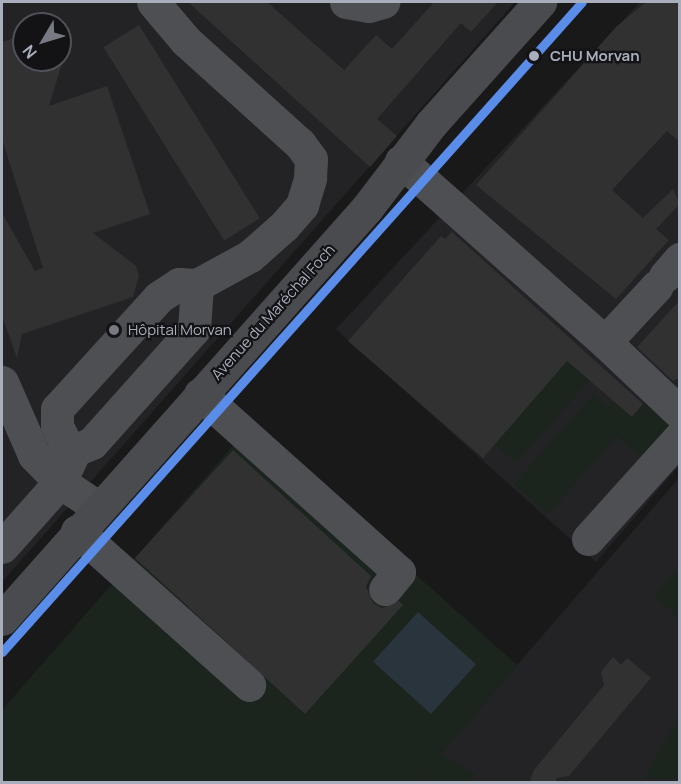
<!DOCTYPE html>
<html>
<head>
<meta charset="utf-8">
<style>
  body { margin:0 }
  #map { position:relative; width:681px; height:784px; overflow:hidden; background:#19191a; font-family:Manrope,sans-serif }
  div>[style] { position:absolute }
  .built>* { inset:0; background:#232326 }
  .green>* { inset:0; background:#1c241e; transform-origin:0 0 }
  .water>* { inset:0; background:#2a343d; transform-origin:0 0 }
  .building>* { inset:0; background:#313132; transform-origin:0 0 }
  .minor>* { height:33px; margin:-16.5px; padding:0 16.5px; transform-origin:16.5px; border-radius:16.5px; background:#4d4f53 }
  .major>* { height:33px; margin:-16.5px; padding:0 16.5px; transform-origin:16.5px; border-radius:16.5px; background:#4a4b4e }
  .tram-1>* { height:9px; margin:-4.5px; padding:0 4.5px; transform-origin:4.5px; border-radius:4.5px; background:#5a8ce9 }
  .dots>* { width:16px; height:16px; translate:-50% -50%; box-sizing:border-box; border:3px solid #131316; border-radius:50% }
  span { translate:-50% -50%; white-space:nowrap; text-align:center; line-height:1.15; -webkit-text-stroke:4.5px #131316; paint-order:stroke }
  .stop-label { font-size:15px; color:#a9aebc; font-weight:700 }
  .left { translate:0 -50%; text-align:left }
  .street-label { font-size:15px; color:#a9aebc }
  .poi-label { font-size:15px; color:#a9aebc }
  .frame { position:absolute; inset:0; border:3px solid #a9aebc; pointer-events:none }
  .north { position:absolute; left:12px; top:12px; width:60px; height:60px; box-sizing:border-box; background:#131316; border:2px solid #4f5158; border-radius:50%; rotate:232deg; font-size:16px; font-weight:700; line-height:24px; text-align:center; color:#a9aebc }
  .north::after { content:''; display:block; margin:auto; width:21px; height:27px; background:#777a83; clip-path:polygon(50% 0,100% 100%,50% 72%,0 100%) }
</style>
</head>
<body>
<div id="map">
  <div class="built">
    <i style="clip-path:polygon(evenodd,2px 2px,515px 2px,2px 582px,2px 2px,24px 24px,60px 24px,60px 60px,24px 60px,24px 24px)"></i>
    <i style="clip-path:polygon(640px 2px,679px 2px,679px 466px,596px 562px,336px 329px)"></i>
    <i style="clip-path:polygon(679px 478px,679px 782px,416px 782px,517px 665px)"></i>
  </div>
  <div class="green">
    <i style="left:567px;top:361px;width:29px;height:110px;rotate:41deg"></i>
    <i style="clip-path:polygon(593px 395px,607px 407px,613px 401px,632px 417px,650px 396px,670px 425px,647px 453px,638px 455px,617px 436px,548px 514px,514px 484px)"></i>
    <i style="clip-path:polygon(250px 426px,517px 665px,441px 754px,475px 774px,469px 782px,419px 782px,429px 768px,416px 782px,2px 782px,2px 710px)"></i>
    <i style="clip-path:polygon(679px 567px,679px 618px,654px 596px)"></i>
    <i style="clip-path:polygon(679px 716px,679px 779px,644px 779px)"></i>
  </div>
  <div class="water">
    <i style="left:418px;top:612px;width:78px;height:67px;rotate:42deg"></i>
  </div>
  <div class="building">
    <i style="clip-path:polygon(188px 2px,267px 2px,344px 70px,376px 35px,392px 49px,434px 2px,498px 2px,471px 32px,461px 23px,377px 119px,397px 136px,370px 167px)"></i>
    <i style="clip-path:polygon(646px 2px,680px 2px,680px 142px,667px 131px,612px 190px,643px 218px,673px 189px,680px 204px,656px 229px,669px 240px,616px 299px,476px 185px,616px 27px)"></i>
    <i style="left:139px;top:25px;width:228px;height:42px;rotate:58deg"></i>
    <i style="clip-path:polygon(24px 35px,24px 60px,63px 60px,49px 106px,107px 86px,150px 214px,93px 233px,136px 266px,139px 275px,133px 297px,22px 334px,17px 358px,2px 316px,2px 213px,35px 271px,43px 268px,2px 139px,2px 42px)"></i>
    <i style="clip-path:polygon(452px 232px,643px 404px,632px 417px,567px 361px,483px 458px,348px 341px,441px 236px,445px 239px)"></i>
    <i style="clip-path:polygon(680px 300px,680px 377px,673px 381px,637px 347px)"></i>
    <i style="clip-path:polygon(233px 450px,371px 576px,366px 586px,373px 603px,382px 608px,399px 601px,403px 605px,305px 714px,135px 558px)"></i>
    <i style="clip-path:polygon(613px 657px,621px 665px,627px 658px,651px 678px,569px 776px,556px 778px,557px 783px,529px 783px,534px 770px,604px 685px,601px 672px)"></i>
  </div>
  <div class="minor">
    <i style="left:346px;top:2px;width:23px;rotate:10deg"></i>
    <i style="left:369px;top:6px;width:15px;rotate:-16deg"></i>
    <i style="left:401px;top:161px;width:273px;rotate:41.6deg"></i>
    <i style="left:605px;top:342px;width:76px;rotate:-47.1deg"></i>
    <i style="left:665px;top:276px;width:23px;rotate:-49deg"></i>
    <i style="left:605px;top:342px;width:103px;rotate:43.4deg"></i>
    <i style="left:2px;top:382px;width:80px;rotate:66.3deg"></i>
    <i style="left:34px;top:455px;width:37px;rotate:46deg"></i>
    <i style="left:60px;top:482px;width:47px;rotate:33.7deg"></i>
    <i style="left:200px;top:394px;width:267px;rotate:41.8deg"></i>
    <i style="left:399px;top:572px;width:22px;rotate:129deg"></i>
    <i style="left:75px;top:450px;width:10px;rotate:-151deg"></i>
    <i style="left:66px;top:445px;width:21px;rotate:-115deg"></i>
    <i style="left:57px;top:426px;width:17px;rotate:-90deg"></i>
    <i style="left:57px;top:409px;width:151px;rotate:-47.7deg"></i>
    <i style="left:159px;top:297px;width:24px;rotate:-33deg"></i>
    <i style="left:179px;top:284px;width:18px;rotate:3deg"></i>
    <i style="left:197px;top:285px;width:60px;rotate:-28.7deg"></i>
    <i style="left:250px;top:256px;width:45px;rotate:-41.4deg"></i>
    <i style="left:284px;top:226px;width:28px;rotate:-49deg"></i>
    <i style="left:302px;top:205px;width:28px;rotate:-73deg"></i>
    <i style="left:310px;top:178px;width:19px;rotate:-87deg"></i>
    <i style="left:311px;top:159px;width:19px;rotate:-126deg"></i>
    <i style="left:300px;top:144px;width:154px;rotate:-137.9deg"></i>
    <i style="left:186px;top:41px;width:51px;rotate:-130.2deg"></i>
    <i style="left:77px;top:531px;width:231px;rotate:41.8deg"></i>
    <i style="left:588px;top:539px;width:137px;rotate:-48deg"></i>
    <i style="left:2px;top:547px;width:87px;rotate:-48.3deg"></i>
    <i style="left:60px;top:482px;width:35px;rotate:-65deg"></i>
    <i style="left:75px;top:450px;width:18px;rotate:-22deg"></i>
    <i style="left:92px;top:443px;width:153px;rotate:-48.2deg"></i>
    <i style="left:194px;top:329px;width:44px;rotate:-86.1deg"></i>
  </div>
  <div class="major">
    <i style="left:2px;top:619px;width:550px;rotate:-48.39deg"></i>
    <i style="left:367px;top:208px;width:106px;rotate:-52.7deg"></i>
    <i style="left:431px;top:124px;width:164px;rotate:-48.2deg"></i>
  </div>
  <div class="tram-1">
    <i style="left:2px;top:652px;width:871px;rotate:-48.26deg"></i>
  </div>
  <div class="dots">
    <i style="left:534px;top:56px;background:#a9aebc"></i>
    <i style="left:114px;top:330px;background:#777a83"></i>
  </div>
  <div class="stop-label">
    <span class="left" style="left:550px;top:56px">CHU Morvan</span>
  </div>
  <div class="street-label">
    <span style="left:273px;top:312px;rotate:-48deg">Avenue du Maréchal Foch</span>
  </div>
  <div class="poi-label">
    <span class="left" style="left:128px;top:330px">Hôpital Morvan</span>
  </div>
  <div class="frame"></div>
  <div class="north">N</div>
</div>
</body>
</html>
